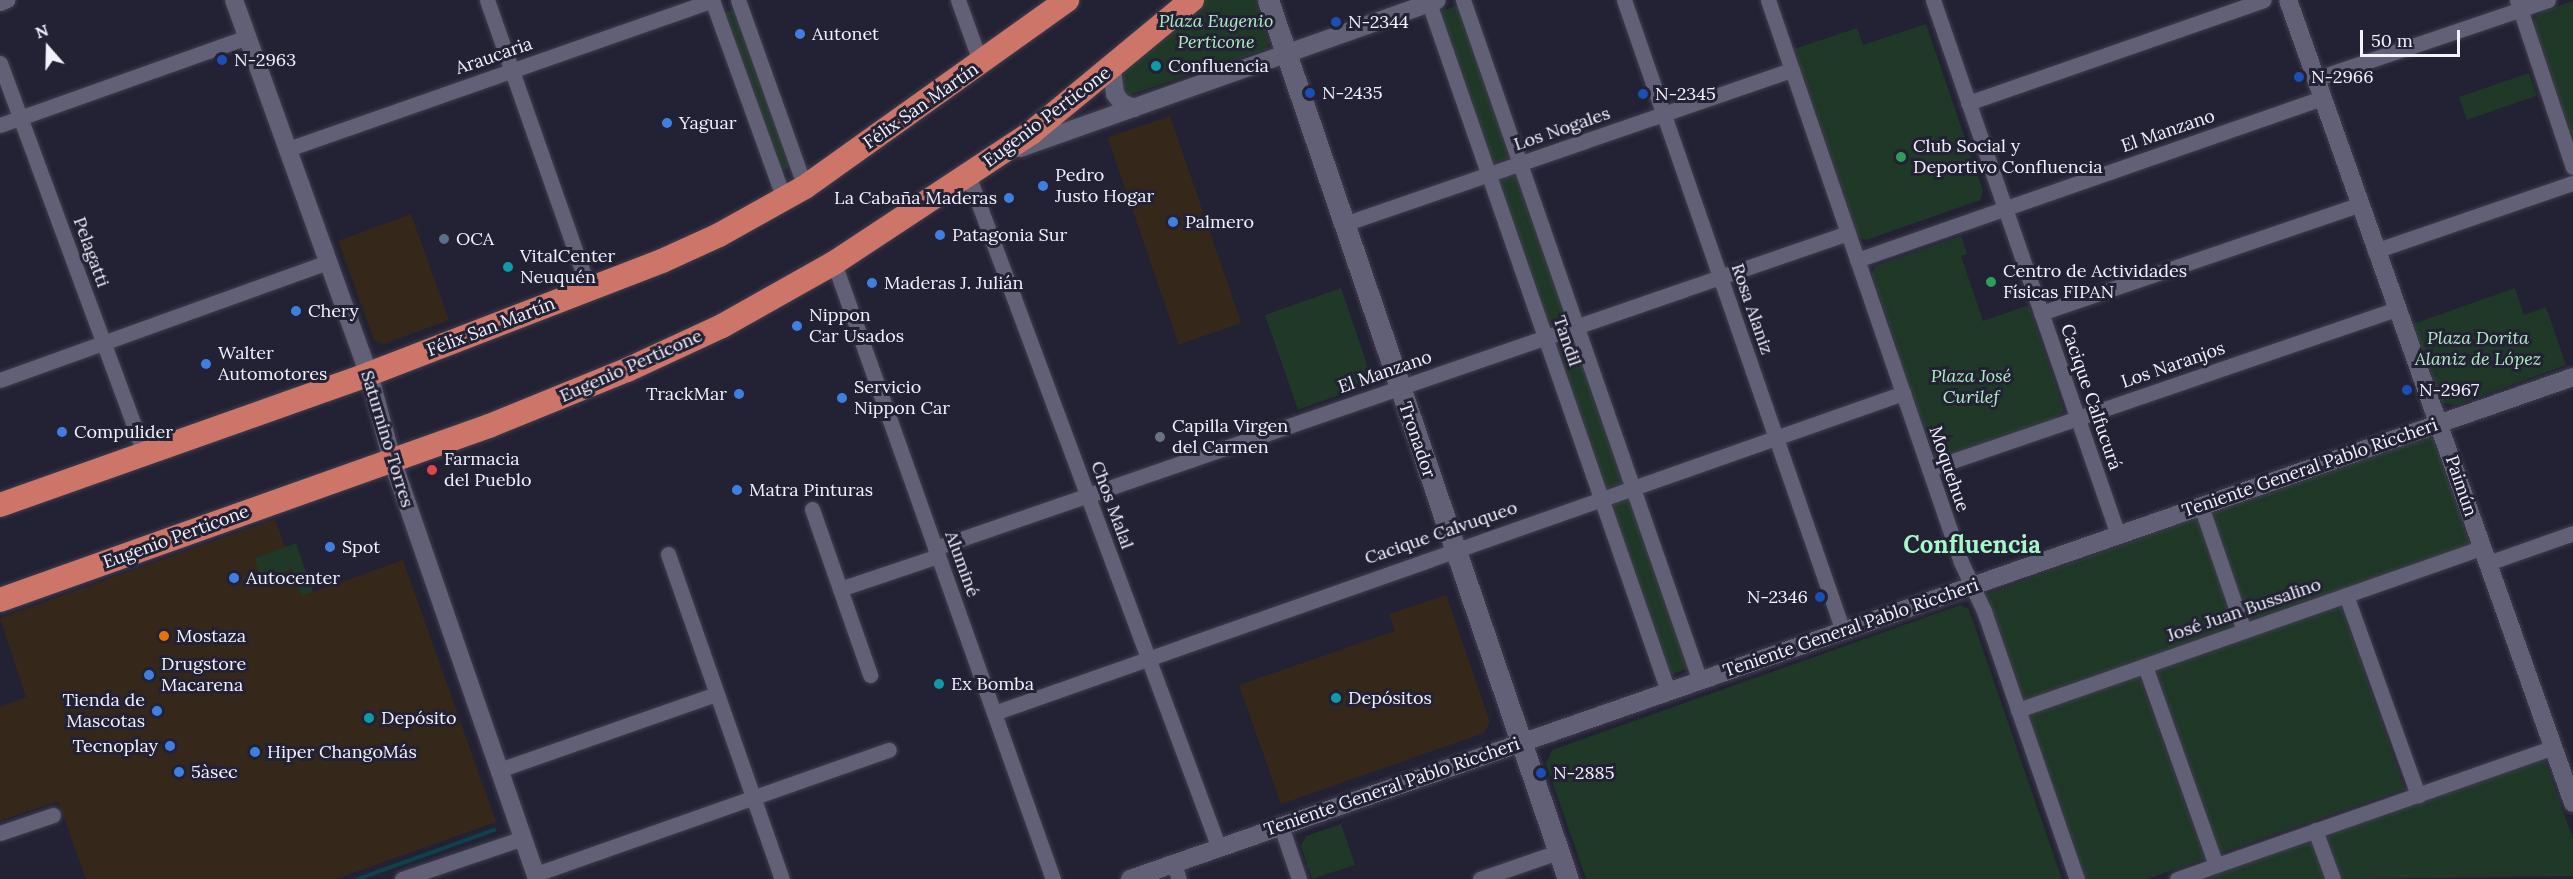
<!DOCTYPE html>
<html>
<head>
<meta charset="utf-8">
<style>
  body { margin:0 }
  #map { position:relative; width:2573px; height:879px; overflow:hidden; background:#232134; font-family:Lora,serif }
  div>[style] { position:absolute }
  .commercial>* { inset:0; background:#35281b; transform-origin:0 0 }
  .green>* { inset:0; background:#1f3827; transform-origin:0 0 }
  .stream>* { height:4px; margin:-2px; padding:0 2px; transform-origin:2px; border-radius:2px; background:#0d424c }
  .roads { filter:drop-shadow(0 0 2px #3f3d4d) drop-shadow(0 0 2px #3f3d4d) }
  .minor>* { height:15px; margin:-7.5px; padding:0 7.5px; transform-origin:7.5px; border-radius:7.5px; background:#626076 }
  .tertiary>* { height:18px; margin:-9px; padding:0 9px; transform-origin:9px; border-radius:9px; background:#626076 }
  .secondary>* { height:21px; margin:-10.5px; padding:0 10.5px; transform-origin:10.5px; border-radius:10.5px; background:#626076 }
  .trunk>* { height:24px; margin:-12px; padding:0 12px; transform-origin:12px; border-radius:12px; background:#cc7568 }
  .dots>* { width:16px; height:16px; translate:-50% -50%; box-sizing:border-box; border:3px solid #232134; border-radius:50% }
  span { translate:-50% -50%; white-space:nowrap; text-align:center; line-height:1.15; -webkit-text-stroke:6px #232134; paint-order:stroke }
  .park-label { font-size:18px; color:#b1edc2; font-style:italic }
  .poi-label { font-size:18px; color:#f2f1fe }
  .left { translate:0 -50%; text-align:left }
  .right { translate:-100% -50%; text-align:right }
  .street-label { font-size:18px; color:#f2f1fe }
  .district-label { font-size:24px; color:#a7f6c8; font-weight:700 }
  .north { position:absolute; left:18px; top:18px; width:60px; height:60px; -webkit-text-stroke:4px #232134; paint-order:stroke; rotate:340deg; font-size:16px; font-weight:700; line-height:24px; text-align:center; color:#f2f1fe }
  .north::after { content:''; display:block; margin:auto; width:21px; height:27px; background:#f2f1fe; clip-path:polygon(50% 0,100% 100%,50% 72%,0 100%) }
  .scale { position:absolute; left:2360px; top:30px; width:100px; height:27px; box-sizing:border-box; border:3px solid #f2f1fe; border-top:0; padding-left:8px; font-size:18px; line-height:21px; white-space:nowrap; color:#f2f1fe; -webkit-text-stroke:4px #232134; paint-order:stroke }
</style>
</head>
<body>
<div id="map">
  <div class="commercial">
    <i style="left:1170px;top:116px;width:219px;height:66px;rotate:71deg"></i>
    <i style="clip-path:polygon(411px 214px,449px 320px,383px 344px,374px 340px,338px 241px)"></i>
    <i style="clip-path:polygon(275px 519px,302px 596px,403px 560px,496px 822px,336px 879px,86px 879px,58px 801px,0 821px,0 707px,26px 697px,0 618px)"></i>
    <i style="clip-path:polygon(1446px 595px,1490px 722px,1484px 733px,1281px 804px,1239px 685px,1395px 631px,1389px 614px)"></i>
  </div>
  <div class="green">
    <i style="clip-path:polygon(1203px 0,1255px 0,1269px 42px,1267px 49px,1126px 96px,1118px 84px,1123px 69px)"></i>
    <i style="clip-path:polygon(2573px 1px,2573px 144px,2532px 22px,2541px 12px)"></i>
    <i style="left:1459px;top:5px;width:161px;height:21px;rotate:71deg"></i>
    <i style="left:735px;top:9px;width:168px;height:12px;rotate:70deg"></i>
    <i style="clip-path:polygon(1926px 24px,1983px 191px,1980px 200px,1866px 240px,1858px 237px,1794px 49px,1857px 28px,1863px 45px)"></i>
    <i style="left:2529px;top:73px;width:24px;height:74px;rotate:71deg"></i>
    <i style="left:1518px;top:173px;width:157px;height:22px;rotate:71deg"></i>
    <i style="clip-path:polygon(1961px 236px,1967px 254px,1961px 256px,1983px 321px,2029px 305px,2064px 410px,2055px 419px,1936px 459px,1893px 352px,1898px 350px,1872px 275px,1875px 266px)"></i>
    <i style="clip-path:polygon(1341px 288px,1371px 376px,1366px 385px,1298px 410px,1265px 315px)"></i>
    <i style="clip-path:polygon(2515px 288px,2524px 315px,2546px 307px,2566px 365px,2456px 405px,2442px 403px,2413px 324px)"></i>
    <i style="left:1574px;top:334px;width:157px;height:21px;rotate:71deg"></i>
    <i style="left:2433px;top:436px;width:116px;height:237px;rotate:71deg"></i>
    <i style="left:1631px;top:498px;width:180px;height:22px;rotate:71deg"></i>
    <i style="left:2198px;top:517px;width:116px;height:228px;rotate:70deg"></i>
    <i style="clip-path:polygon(296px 543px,313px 592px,302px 596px,292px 569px,262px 579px,254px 559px)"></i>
    <i style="left:2341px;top:604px;width:196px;height:197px;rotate:71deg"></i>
    <i style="clip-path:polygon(1960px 605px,1969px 609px,2062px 879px,1586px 879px,1546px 764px,1552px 750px)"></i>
    <i style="clip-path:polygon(2139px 675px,2205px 859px,2147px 879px,2084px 879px,2026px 715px)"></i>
    <i style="clip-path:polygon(2544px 758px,2573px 839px,2573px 876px,2340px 879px,2325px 836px)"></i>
    <i style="clip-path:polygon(1341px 824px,1355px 865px,1312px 879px,1301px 846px,1306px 836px)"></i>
    <i style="clip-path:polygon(2312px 839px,2326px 879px,2198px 879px)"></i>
  </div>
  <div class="stream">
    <i style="left:358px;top:879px;width:145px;rotate:-19.8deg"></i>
  </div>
  <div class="roads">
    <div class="minor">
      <i style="left:487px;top:0;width:306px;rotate:70.6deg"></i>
      <i style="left:712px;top:0;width:212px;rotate:70.1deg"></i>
      <i style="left:738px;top:0;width:199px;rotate:70.3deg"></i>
      <i style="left:958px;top:0;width:68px;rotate:70.2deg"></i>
      <i style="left:1463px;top:0;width:721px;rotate:70.81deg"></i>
      <i style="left:1624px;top:0;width:668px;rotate:70.86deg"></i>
      <i style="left:1768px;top:0;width:594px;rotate:71.05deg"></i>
      <i style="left:1961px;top:562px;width:54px;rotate:64.9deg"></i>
      <i style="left:1984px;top:611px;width:284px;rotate:70.9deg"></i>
      <i style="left:1933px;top:0;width:566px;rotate:70.92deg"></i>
      <i style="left:2517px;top:0;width:176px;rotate:71.5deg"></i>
      <i style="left:0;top:3px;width:8px;rotate:-23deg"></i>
      <i style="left:1429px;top:3px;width:728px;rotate:70.84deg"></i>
      <i style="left:0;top:63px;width:417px;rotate:69.7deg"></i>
      <i style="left:2315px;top:79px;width:246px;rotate:-18.7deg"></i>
      <i style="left:1968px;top:103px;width:313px;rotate:-19.2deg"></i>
      <i style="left:0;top:125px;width:262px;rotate:-19.6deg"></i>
      <i style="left:288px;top:149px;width:450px;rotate:-19.3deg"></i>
      <i style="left:968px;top:175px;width:718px;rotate:69.55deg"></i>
      <i style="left:1344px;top:224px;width:474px;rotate:-19deg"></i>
      <i style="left:2375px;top:251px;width:209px;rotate:-19deg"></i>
      <i style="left:1857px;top:260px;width:492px;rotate:-19.2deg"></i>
      <i style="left:834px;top:263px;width:654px;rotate:70.43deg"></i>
      <i style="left:2041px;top:313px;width:336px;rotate:-18.8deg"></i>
      <i style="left:0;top:380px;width:349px;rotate:-19.8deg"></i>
      <i style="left:1929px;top:469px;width:494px;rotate:-18.9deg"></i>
      <i style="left:2201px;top:506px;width:132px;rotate:71deg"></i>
      <i style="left:812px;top:509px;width:176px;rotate:70.7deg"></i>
      <i style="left:935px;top:548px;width:966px;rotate:-19.04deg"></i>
      <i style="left:668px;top:554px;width:344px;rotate:70.7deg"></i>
      <i style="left:2488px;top:563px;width:90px;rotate:-19.4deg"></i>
      <i style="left:840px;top:589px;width:103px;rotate:-18.6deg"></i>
      <i style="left:2346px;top:595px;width:213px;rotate:70.2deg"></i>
      <i style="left:2145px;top:666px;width:211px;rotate:70.4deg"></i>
      <i style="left:2018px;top:710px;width:493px;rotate:-19.3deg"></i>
      <i style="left:994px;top:713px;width:964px;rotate:-19.39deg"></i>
      <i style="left:499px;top:770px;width:230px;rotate:-19.3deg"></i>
      <i style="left:1281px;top:826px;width:56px;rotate:71.2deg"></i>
      <i style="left:2315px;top:830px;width:52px;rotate:69.8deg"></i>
      <i style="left:0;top:833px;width:56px;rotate:-18.8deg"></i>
      <i style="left:1174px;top:864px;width:16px;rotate:72deg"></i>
      <i style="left:536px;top:874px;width:374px;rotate:-19.4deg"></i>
      <i style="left:402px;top:879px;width:128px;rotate:-18.7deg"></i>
      <i style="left:1480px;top:879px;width:83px;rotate:-19.1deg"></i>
      <i style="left:2177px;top:879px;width:398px;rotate:-19.3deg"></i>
    </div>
    <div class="tertiary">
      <i style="left:234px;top:0;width:398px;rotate:70.2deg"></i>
      <i style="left:369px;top:374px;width:89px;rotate:75deg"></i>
      <i style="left:392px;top:460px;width:443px;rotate:70.9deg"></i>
      <i style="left:2288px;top:0;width:852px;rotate:70.46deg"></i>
      <i style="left:1112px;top:69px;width:25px;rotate:83deg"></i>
      <i style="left:1115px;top:94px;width:11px;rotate:52deg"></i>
      <i style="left:1122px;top:103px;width:13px;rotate:23deg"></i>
      <i style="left:1020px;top:148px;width:442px;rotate:-19.5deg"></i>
      <i style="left:1130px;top:879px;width:1528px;rotate:-19.18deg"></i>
    </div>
    <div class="secondary">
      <i style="left:1268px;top:0;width:929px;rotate:71.16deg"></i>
    </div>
    <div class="trunk">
      <i style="left:0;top:505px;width:392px;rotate:-19.5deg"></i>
      <i style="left:369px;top:374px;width:314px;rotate:-21.1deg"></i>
      <i style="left:662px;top:261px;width:63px;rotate:-24.5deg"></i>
      <i style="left:719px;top:235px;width:98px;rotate:-29.2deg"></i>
      <i style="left:805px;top:187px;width:322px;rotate:-35.5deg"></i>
      <i style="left:0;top:600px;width:519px;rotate:-19.59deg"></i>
      <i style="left:489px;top:426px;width:149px;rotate:-22.1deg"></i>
      <i style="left:627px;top:370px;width:105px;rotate:-24.9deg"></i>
      <i style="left:722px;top:326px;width:129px;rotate:-29.4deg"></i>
      <i style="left:834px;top:263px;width:236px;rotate:-33.4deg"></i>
      <i style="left:1031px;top:133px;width:209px;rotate:-39.6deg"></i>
    </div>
  </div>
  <div class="dots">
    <i style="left:1336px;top:22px;background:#1a4fb4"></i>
    <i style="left:800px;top:34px;background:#3f7fe0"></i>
    <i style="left:222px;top:60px;background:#1a4fb4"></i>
    <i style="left:1156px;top:66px;background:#0f9aa8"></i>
    <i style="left:2299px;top:77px;background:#1a4fb4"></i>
    <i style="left:1310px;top:93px;background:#1a4fb4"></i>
    <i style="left:1643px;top:94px;background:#1a4fb4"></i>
    <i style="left:667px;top:123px;background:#3f7fe0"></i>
    <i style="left:1901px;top:157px;background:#2e9e5b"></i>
    <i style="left:1043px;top:186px;background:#3f7fe0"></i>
    <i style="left:1009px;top:198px;background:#3f7fe0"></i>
    <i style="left:1173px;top:222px;background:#3f7fe0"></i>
    <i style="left:940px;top:235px;background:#3f7fe0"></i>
    <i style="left:444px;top:239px;background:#5c6f8a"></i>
    <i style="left:508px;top:267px;background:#0f9aa8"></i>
    <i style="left:1991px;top:282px;background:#2e9e5b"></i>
    <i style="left:872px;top:283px;background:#3f7fe0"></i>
    <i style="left:296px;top:311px;background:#3f7fe0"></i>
    <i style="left:797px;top:326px;background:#3f7fe0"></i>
    <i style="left:206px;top:364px;background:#3f7fe0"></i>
    <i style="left:2407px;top:390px;background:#1a4fb4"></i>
    <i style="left:739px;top:394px;background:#3f7fe0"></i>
    <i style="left:842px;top:398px;background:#3f7fe0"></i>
    <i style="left:62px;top:432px;background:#3f7fe0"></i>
    <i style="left:1160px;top:437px;background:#6b7280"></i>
    <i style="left:432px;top:470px;background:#e0444e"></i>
    <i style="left:737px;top:490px;background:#3f7fe0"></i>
    <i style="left:330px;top:547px;background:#3f7fe0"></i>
    <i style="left:234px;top:578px;background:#3f7fe0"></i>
    <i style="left:1820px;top:597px;background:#1a4fb4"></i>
    <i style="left:164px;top:636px;background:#e8710a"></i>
    <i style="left:149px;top:675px;background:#3f7fe0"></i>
    <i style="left:939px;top:684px;background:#0f9aa8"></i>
    <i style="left:1336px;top:698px;background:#0f9aa8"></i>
    <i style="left:157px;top:711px;background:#3f7fe0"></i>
    <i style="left:369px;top:718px;background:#0f9aa8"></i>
    <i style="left:170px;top:746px;background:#3f7fe0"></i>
    <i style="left:255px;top:752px;background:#3f7fe0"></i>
    <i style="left:179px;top:772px;background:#3f7fe0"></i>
    <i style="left:1541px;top:773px;background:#1a4fb4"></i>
  </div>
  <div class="park-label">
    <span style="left:1216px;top:32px">Plaza Eugenio<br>Perticone</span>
    <span style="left:2478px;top:349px">Plaza Dorita<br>Alaniz de López</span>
    <span style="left:1971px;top:387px">Plaza José<br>Curilef</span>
  </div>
  <div class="poi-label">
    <span class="left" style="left:1348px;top:22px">N-2344</span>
    <span class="left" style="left:812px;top:34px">Autonet</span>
    <span class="left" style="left:234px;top:60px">N-2963</span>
    <span class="left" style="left:1168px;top:66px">Confluencia</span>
    <span class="left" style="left:2311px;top:77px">N-2966</span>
    <span class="left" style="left:1322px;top:93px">N-2435</span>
    <span class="left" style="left:1655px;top:94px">N-2345</span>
    <span class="left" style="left:679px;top:123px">Yaguar</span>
    <span class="left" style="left:1913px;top:157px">Club Social y<br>Deportivo Confluencia</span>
    <span class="left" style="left:1055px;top:186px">Pedro<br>Justo Hogar</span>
    <span class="right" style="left:997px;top:198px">La Cabaña Maderas</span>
    <span class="left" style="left:1185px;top:222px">Palmero</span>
    <span class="left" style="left:952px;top:235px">Patagonia Sur</span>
    <span class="left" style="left:456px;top:239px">OCA</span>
    <span class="left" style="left:520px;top:267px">VitalCenter<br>Neuquén</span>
    <span class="left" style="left:2003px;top:282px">Centro de Actividades<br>Físicas FIPAN</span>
    <span class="left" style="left:884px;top:283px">Maderas J. Julián</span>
    <span class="left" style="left:308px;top:311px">Chery</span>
    <span class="left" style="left:809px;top:326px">Nippon<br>Car Usados</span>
    <span class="left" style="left:218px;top:364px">Walter<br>Automotores</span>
    <span class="left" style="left:854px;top:398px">Servicio<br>Nippon Car</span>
    <span class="left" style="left:2419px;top:390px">N-2967</span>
    <span class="right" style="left:727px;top:394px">TrackMar</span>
    <span class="left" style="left:1172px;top:437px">Capilla Virgen<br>del Carmen</span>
    <span class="left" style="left:74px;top:432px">Compulider</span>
    <span class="left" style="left:444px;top:470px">Farmacia<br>del Pueblo</span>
    <span class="left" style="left:749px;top:490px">Matra Pinturas</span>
    <span class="left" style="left:342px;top:547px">Spot</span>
    <span class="left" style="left:246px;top:578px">Autocenter</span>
    <span class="right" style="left:1808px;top:597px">N-2346</span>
    <span class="left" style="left:176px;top:636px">Mostaza</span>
    <span class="left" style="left:161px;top:675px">Drugstore<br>Macarena</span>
    <span class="left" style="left:951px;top:684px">Ex Bomba</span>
    <span class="left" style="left:1348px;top:698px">Depósitos</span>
    <span class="right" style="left:145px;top:711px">Tienda de<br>Mascotas</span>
    <span class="left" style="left:381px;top:718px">Depósito</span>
    <span class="right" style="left:158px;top:746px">Tecnoplay</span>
    <span class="left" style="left:267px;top:752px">Hiper ChangoMás</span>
    <span class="left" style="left:191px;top:772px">5àsec</span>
    <span class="left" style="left:1553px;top:773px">N-2885</span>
  </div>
  <div class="street-label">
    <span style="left:494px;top:56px;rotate:-19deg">Araucaria</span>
    <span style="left:921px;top:106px;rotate:-35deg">Félix San Martín</span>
    <span style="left:1047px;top:117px;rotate:-37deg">Eugenio Perticone</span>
    <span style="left:1562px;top:129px;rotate:-19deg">Los Nogales</span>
    <span style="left:2168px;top:131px;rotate:-19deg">El Manzano</span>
    <span style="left:91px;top:252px;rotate:70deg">Pelagatti</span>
    <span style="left:1752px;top:309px;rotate:71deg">Rosa Alaniz</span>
    <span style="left:491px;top:327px;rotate:-21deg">Félix San Martín</span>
    <span style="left:1567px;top:341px;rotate:71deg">Tandil</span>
    <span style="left:2173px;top:365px;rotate:-19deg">Los Naranjos</span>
    <span style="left:631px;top:366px;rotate:-24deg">Eugenio Perticone</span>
    <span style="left:1385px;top:372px;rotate:-19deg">El Manzano</span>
    <span style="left:2091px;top:397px;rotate:71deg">Cacique Calfucurá</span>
    <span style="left:387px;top:439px;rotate:73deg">Saturnino Torres</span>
    <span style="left:1417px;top:440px;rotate:71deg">Tronador</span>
    <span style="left:2310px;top:468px;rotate:-19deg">Teniente General Pablo Riccheri</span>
    <span style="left:1949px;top:469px;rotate:71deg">Moquehue</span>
    <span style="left:2461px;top:486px;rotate:71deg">Paimún</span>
    <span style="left:1112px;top:505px;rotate:70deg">Chos Malal</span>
    <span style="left:1441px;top:533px;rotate:-19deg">Cacique Calvuqueo</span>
    <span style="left:176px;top:537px;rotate:-20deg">Eugenio Perticone</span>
    <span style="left:962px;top:564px;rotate:70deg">Aluminé</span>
    <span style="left:2244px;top:610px;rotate:-19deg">José Juan Bussalino</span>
    <span style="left:1851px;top:628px;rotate:-19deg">Teniente General Pablo Riccheri</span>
    <span style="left:1392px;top:787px;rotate:-19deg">Teniente General Pablo Riccheri</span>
  </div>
  <div class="district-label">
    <span style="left:1972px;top:545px">Confluencia</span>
  </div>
  <div class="north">N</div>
  <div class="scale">50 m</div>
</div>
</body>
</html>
